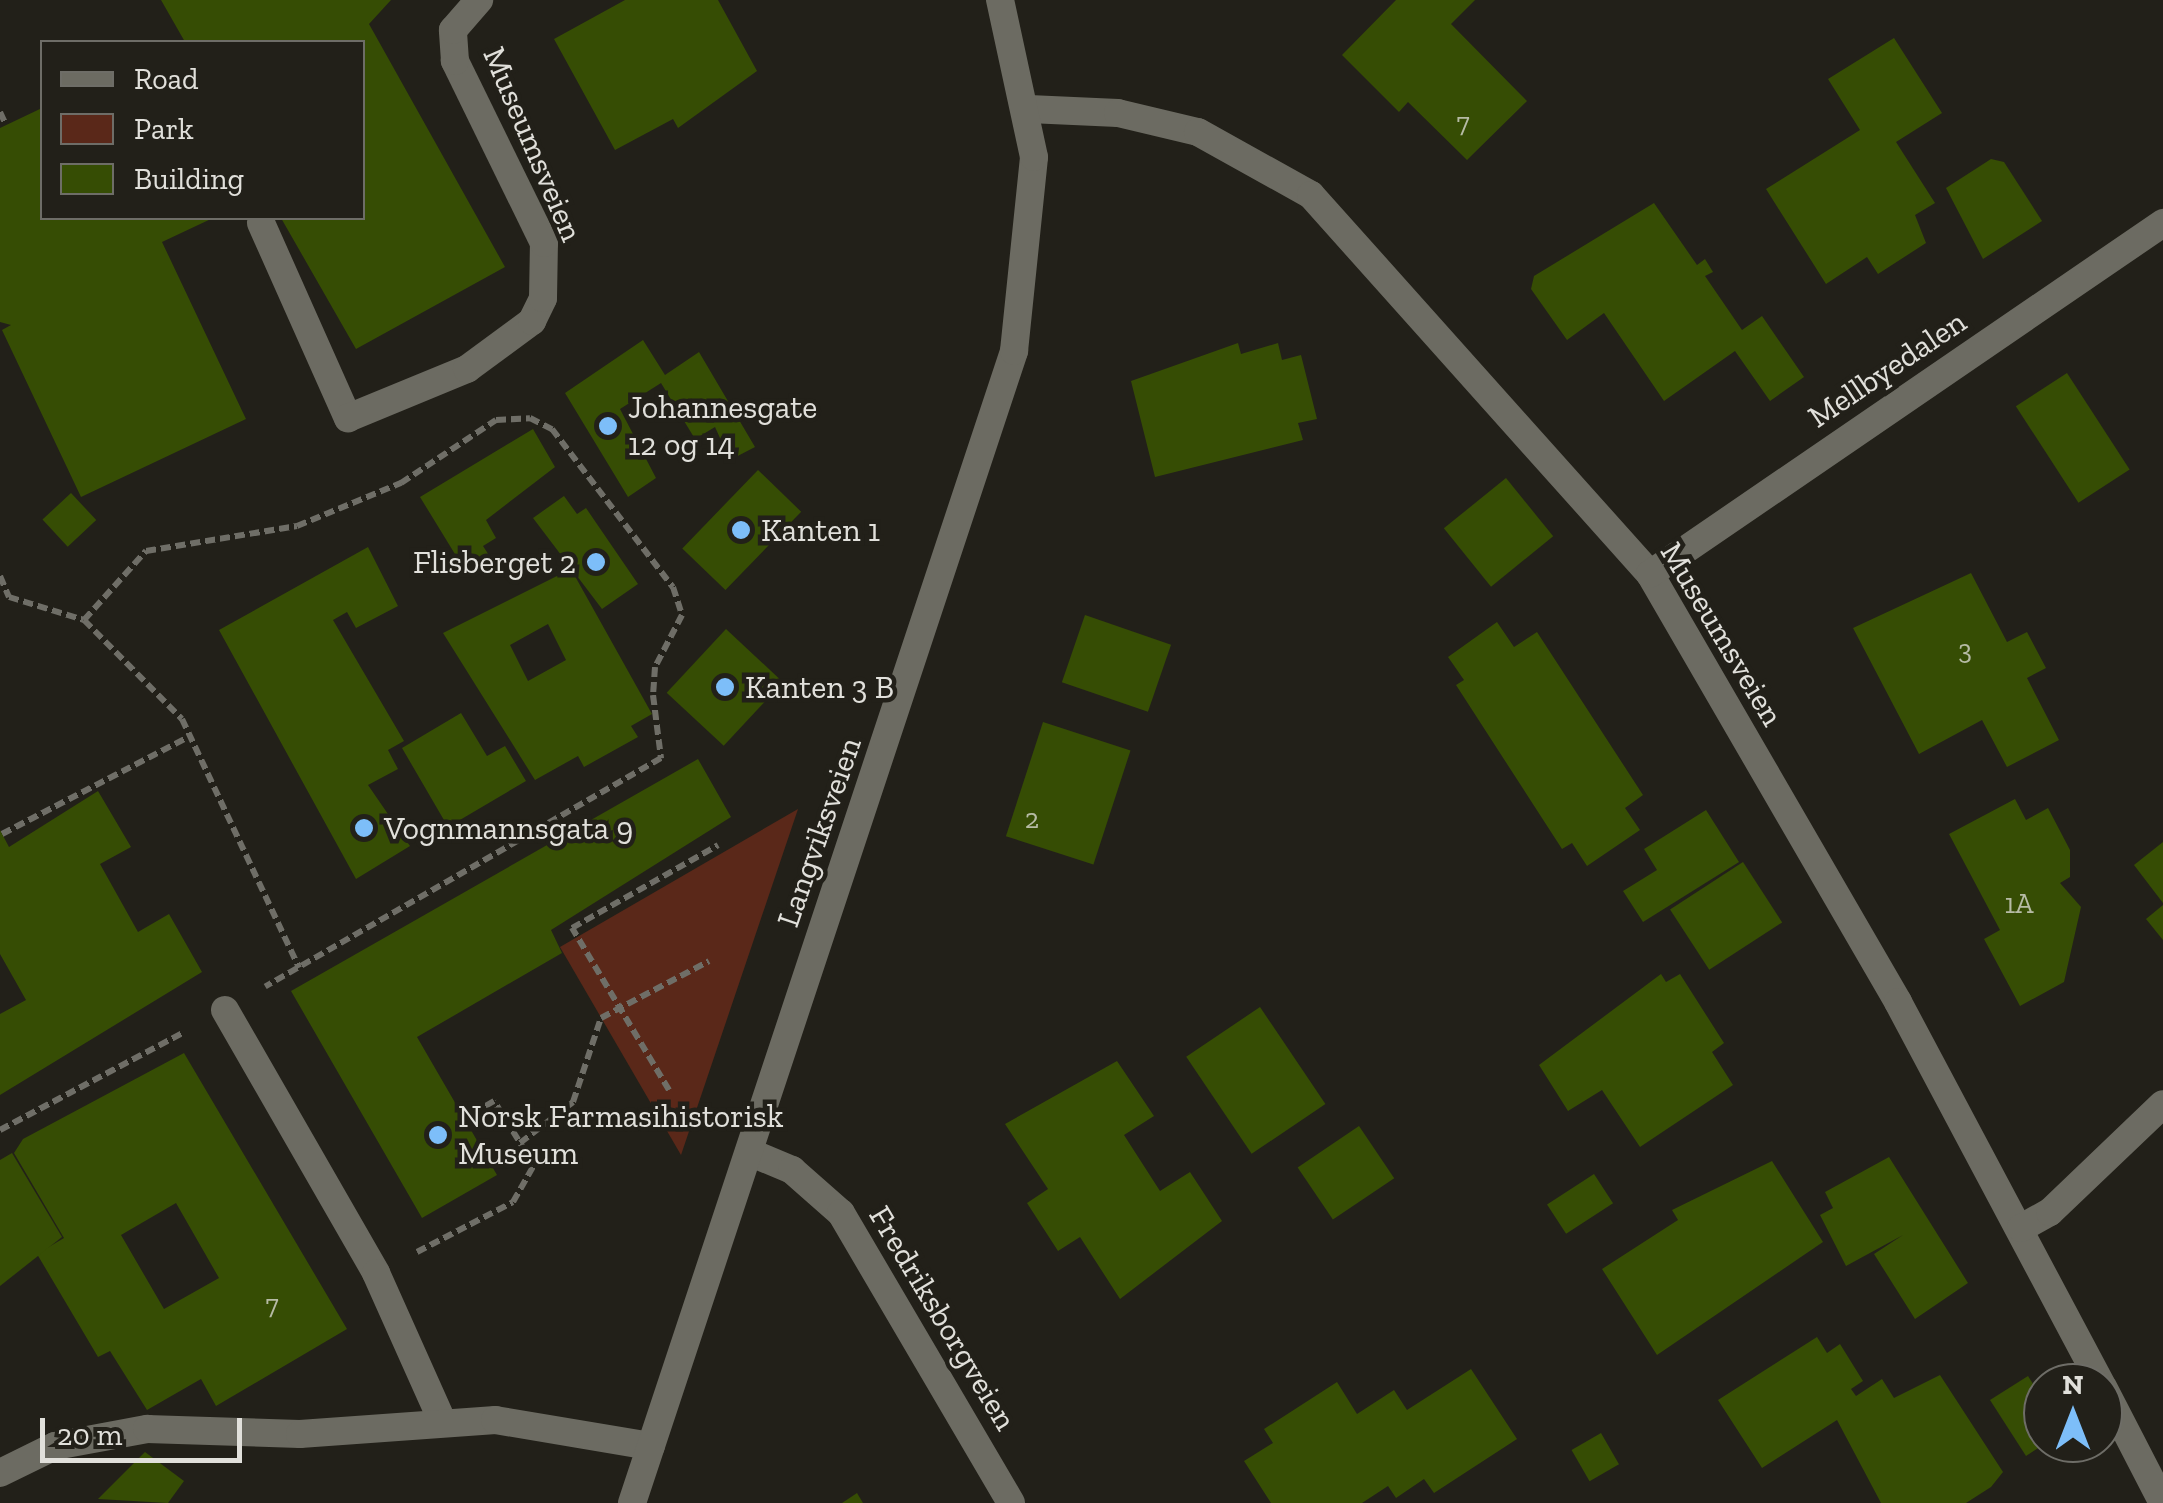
<!DOCTYPE html>
<html>
<head>
<meta charset="utf-8">
<style>
  body { margin:0 }
  #map { position:relative; width:2163px; height:1503px; overflow:hidden; background:#222019; font-family:"Zilla Slab",serif }
  div>[style] { position:absolute }
  .green>* { inset:0; background:#5a2819 }
  .building>* { inset:0; background:#364d04; transform-origin:0 0 }
  .path>* { height:6px; margin-top:-3px; transform-origin:0; background:repeating-linear-gradient(90deg,#6f6e67 0 10px,transparent 0 15px) }
  .service>* { height:28px; margin:-14px; padding:0 14px; transform-origin:14px; border-radius:14px; background:#6c6b62 }
  .minor>* { height:28px; margin:-14px; padding:0 14px; transform-origin:14px; border-radius:14px; background:#6c6b62 }
  .tertiary>* { height:28px; margin:-14px; padding:0 14px; transform-origin:14px; border-radius:14px; background:#6c6b62 }
  .dots>* { width:28px; height:28px; translate:-50% -50%; box-sizing:border-box; border:5px solid #222019; border-radius:50% }
  span { translate:-50% -50%; white-space:nowrap; text-align:center; line-height:1.15; -webkit-text-stroke:9px #222019; paint-order:stroke }
  .number-label { font-size:28px; color:#b6bba5 }
  .number-label span { -webkit-text-stroke-width:0 }
  .street-label { font-size:32px; color:#e1e0db }
  .poi-label { font-size:32px; color:#e1e0db }
  .left { translate:0 -50%; text-align:left }
  .right { translate:-100% -50%; text-align:right }
  .legend { position:absolute; left:40px; top:40px; width:325px; height:180px; box-sizing:border-box; background:#222019; border:2px solid #6e6d67; margin:0; padding:12px 18px; list-style:none; font-size:30px; color:#e1e0db }
  .legend li { display:flex; align-items:center; gap:20px; height:50px }
  .legend b { width:50px; border:2px solid #6e6d67 }
  .north { position:absolute; left:2023px; top:1363px; width:100px; height:100px; box-sizing:border-box; background:#222019; border:2px solid #6e6d67; border-radius:50%; rotate:0deg; font-size:28px; font-weight:700; line-height:40px; text-align:center; color:#e1e0db }
  .north::after { content:''; display:block; margin:auto; width:35px; height:45px; background:#7dbef9; clip-path:polygon(50% 0,100% 100%,50% 72%,0 100%) }
  .scale { position:absolute; left:40px; top:1418px; width:202px; height:45px; box-sizing:border-box; border:5px solid #e1e0db; border-top:0; padding-left:12px; font-size:30px; line-height:35px; white-space:nowrap; color:#e1e0db; -webkit-text-stroke:8px #222019; paint-order:stroke }
</style>
</head>
<body>
<div id="map">
  <div class="green">
    <i style="clip-path:polygon(798px 809px,681px 1155px,560px 947px)"></i>
  </div>
  <div class="building">
    <i style="clip-path:polygon(161px 0,391px 0,369px 24px,505px 267px,356px 349px,281px 218px,362px 218px,362px 42px,185px 42px)"></i>
    <i style="clip-path:polygon(625px 0,718px 0,757px 71px,678px 128px,673px 119px,615px 150px,554px 39px)"></i>
    <i style="clip-path:polygon(1396px 0,1475px 0,1451px 24px,1527px 101px,1467px 160px,1408px 102px,1399px 112px,1342px 55px)"></i>
    <i style="clip-path:polygon(1894px 38px,1942px 113px,1896px 142px,1935px 203px,1915px 215px,1926px 243px,1878px 274px,1867px 257px,1826px 284px,1766px 189px,1860px 130px,1828px 79px)"></i>
    <i style="clip-path:polygon(42px 108px,42px 218px,213px 218px,162px 242px,246px 419px,81px 497px,2px 330px,11px 325px,0 322px,0 128px)"></i>
    <i style="clip-path:polygon(1991px 159px,2004px 162px,2042px 221px,1983px 259px,1946px 188px)"></i>
    <i style="clip-path:polygon(1654px 203px,1697px 265px,1705px 259px,1713px 272px,1705px 276px,1742px 330px,1762px 316px,1804px 377px,1770px 401px,1735px 351px,1664px 401px,1604px 313px,1567px 340px,1531px 289px,1534px 276px)"></i>
    <i style="clip-path:polygon(643px 340px,665px 375px,699px 352px,755px 447px,730px 460px,715px 427px,695px 439px,661px 383px,620px 409px,656px 478px,628px 497px,565px 393px)"></i>
    <i style="clip-path:polygon(1238px 343px,1241px 354px,1278px 343px,1282px 360px,1301px 355px,1317px 419px,1298px 423px,1303px 440px,1155px 477px,1131px 381px)"></i>
    <i style="left:2067px;top:373px;width:115px;height:61px;rotate:57deg"></i>
    <i style="clip-path:polygon(533px 429px,555px 467px,486px 520px,496px 538px,483px 546px,494px 563px,469px 577px,420px 497px)"></i>
    <i style="left:758px;top:470px;width:60px;height:109px;rotate:44deg"></i>
    <i style="left:1506px;top:478px;width:75px;height:80px;rotate:51deg"></i>
    <i style="left:71px;top:493px;width:37px;height:39px;rotate:47deg"></i>
    <i style="clip-path:polygon(564px 496px,577px 514px,586px 508px,638px 584px,602px 609px,533px 518px)"></i>
    <i style="clip-path:polygon(368px 547px,398px 606px,356px 628px,347px 612px,333px 620px,404px 741px,388px 750px,398px 769px,368px 785px,410px 846px,356px 879px,219px 630px)"></i>
    <i style="clip-path:polygon(evenodd,571px 569px,652px 714px,631px 726px,638px 737px,584px 767px,578px 756px,535px 780px,443px 633px,571px 569px,548px 624px,566px 660px,528px 681px,510px 645px,548px 624px)"></i>
    <i style="clip-path:polygon(1971px 573px,2007px 642px,2027px 632px,2046px 668px,2027px 678px,2059px 740px,2007px 767px,1982px 720px,1919px 754px,1853px 628px)"></i>
    <i style="left:1085px;top:615px;width:91px;height:71px;rotate:19deg"></i>
    <i style="clip-path:polygon(1497px 622px,1514px 647px,1537px 632px,1643px 795px,1625px 808px,1640px 830px,1587px 866px,1572px 843px,1562px 849px,1456px 685px,1464px 680px,1448px 657px)"></i>
    <i style="left:726px;top:629px;width:78px;height:87px;rotate:43deg"></i>
    <i style="clip-path:polygon(461px 713px,487px 756px,505px 746px,526px 781px,448px 827px,402px 748px)"></i>
    <i style="left:1043px;top:722px;width:92px;height:120px;rotate:18deg"></i>
    <i style="clip-path:polygon(698px 759px,731px 817px,551px 930px,562px 953px,417px 1037px,497px 1175px,422px 1218px,291px 991px)"></i>
    <i style="clip-path:polygon(98px 791px,131px 847px,100px 864px,138px 932px,169px 914px,202px 972px,0 1095px,0 1014px,26px 1000px,0 954px,0 830px,9px 847px)"></i>
    <i style="clip-path:polygon(2015px 799px,2026px 820px,2048px 808px,2070px 850px,2070px 877px,2060px 883px,2081px 907px,2064px 982px,2020px 1006px,1984px 939px,2000px 930px,1949px 834px)"></i>
    <i style="clip-path:polygon(1706px 810px,1739px 862px,1643px 922px,1623px 891px,1657px 870px,1644px 849px)"></i>
    <i style="clip-path:polygon(2163px 842px,2163px 903px,2134px 865px)"></i>
    <i style="left:1743px;top:862px;width:72px;height:87px;rotate:57deg"></i>
    <i style="clip-path:polygon(2163px 905px,2163px 940px,2146px 919px)"></i>
    <i style="clip-path:polygon(1661px 974px,1666px 982px,1680px 974px,1724px 1043px,1712px 1052px,1733px 1085px,1640px 1147px,1602px 1090px,1568px 1111px,1539px 1065px)"></i>
    <i style="left:1260px;top:1007px;width:117px;height:89px;rotate:56deg"></i>
    <i style="clip-path:polygon(evenodd,184px 1053px,347px 1329px,216px 1406px,201px 1379px,147px 1410px,110px 1351px,98px 1357px,37px 1254px,64px 1238px,14px 1153px,23px 1139px,184px 1053px,176px 1203px,219px 1278px,164px 1309px,121px 1235px,176px 1203px)"></i>
    <i style="clip-path:polygon(1117px 1061px,1154px 1116px,1124px 1135px,1160px 1191px,1190px 1172px,1222px 1221px,1120px 1299px,1080px 1237px,1058px 1251px,1027px 1203px,1048px 1189px,1005px 1124px)"></i>
    <i style="left:1359px;top:1126px;width:63px;height:74px;rotate:56deg"></i>
    <i style="clip-path:polygon(12px 1153px,62px 1237px,0 1286px,0 1160px)"></i>
    <i style="clip-path:polygon(1889px 1157px,1968px 1283px,1915px 1319px,1874px 1254px,1903px 1235px,1846px 1266px,1820px 1215px,1833px 1208px,1825px 1192px)"></i>
    <i style="clip-path:polygon(1772px 1161px,1823px 1242px,1657px 1355px,1602px 1269px,1678px 1220px,1672px 1210px)"></i>
    <i style="left:1594px;top:1174px;width:35px;height:56px;rotate:57deg"></i>
    <i style="clip-path:polygon(1817px 1337px,1827px 1353px,1840px 1344px,1863px 1381px,1851px 1389px,1856px 1396px,1882px 1379px,1894px 1398px,1940px 1375px,2003px 1472px,1991px 1487px,1966px 1503px,1881px 1503px,1837px 1420px,1762px 1468px,1718px 1400px)"></i>
    <i style="clip-path:polygon(1471px 1369px,1517px 1439px,1434px 1493px,1424px 1479px,1396px 1498px,1388px 1486px,1362px 1503px,1271px 1503px,1244px 1461px,1273px 1443px,1264px 1429px,1337px 1382px,1357px 1414px,1394px 1390px,1407px 1410px)"></i>
    <i style="clip-path:polygon(2028px 1376px,2043px 1400px,2043px 1445px,2026px 1456px,1990px 1400px)"></i>
    <i style="left:1601px;top:1433px;width:36px;height:34px;rotate:60deg"></i>
    <i style="clip-path:polygon(145px 1452px,184px 1481px,168px 1503px,98px 1499px)"></i>
    <i style="clip-path:polygon(857px 1493px,863px 1503px,842px 1503px)"></i>
  </div>
  <div class="path">
    <i style="left:0;top:112px;width:14px;rotate:65deg"></i>
    <i style="left:0;top:576px;width:23px;rotate:67deg"></i>
    <i style="left:9px;top:597px;width:78px;rotate:17deg"></i>
    <i style="left:84px;top:620px;width:93px;rotate:-48.1deg"></i>
    <i style="left:146px;top:551px;width:153px;rotate:-9.4deg"></i>
    <i style="left:297px;top:526px;width:113px;rotate:-22.5deg"></i>
    <i style="left:401px;top:483px;width:114px;rotate:-33.6deg"></i>
    <i style="left:496px;top:420px;width:34px;rotate:-3deg"></i>
    <i style="left:530px;top:418px;width:25px;rotate:27deg"></i>
    <i style="left:552px;top:429px;width:199px;rotate:52.6deg"></i>
    <i style="left:673px;top:587px;width:29px;rotate:72deg"></i>
    <i style="left:682px;top:615px;width:59px;rotate:117.4deg"></i>
    <i style="left:655px;top:667px;width:28px;rotate:94deg"></i>
    <i style="left:653px;top:695px;width:64px;rotate:82.8deg"></i>
    <i style="left:661px;top:758px;width:457px;rotate:150deg"></i>
    <i style="left:84px;top:620px;width:139px;rotate:45.3deg"></i>
    <i style="left:182px;top:719px;width:275px;rotate:64.8deg"></i>
    <i style="left:2px;top:834px;width:212px;rotate:-27.5deg"></i>
    <i style="left:669px;top:1090px;width:189px;rotate:-120.9deg"></i>
    <i style="left:572px;top:928px;width:168px;rotate:-29.6deg"></i>
    <i style="left:0;top:1130px;width:208px;rotate:-28deg"></i>
    <i style="left:520px;top:1143px;width:67px;rotate:-37.7deg"></i>
    <i style="left:573px;top:1102px;width:89px;rotate:-71.6deg"></i>
    <i style="left:601px;top:1018px;width:122px;rotate:-27.8deg"></i>
    <i style="left:417px;top:1252px;width:108px;rotate:-27.5deg"></i>
    <i style="left:513px;top:1202px;width:43px;rotate:-60.4deg"></i>
    <i style="left:534px;top:1165px;width:75px;rotate:-122deg"></i>
    <i style="left:494px;top:1101px;width:34px;rotate:150deg"></i>
  </div>
  <div class="service">
    <i style="left:261px;top:223px;width:214px;rotate:66deg"></i>
    <i style="left:348px;top:418px;width:129px;rotate:-22.4deg"></i>
    <i style="left:467px;top:369px;width:81px;rotate:-36.4deg"></i>
    <i style="left:532px;top:321px;width:25px;rotate:-64deg"></i>
    <i style="left:543px;top:298px;width:55px;rotate:-89deg"></i>
    <i style="left:544px;top:243px;width:203px;rotate:-116.1deg"></i>
    <i style="left:455px;top:61px;width:31px;rotate:-94deg"></i>
    <i style="left:453px;top:30px;width:40px;rotate:-49deg"></i>
    <i style="left:225px;top:1010px;width:303px;rotate:60.1deg"></i>
    <i style="left:376px;top:1273px;width:164px;rotate:65.9deg"></i>
    <i style="left:0;top:1473px;width:61px;rotate:-26.1deg"></i>
    <i style="left:55px;top:1446px;width:94px;rotate:-10.5deg"></i>
    <i style="left:147px;top:1429px;width:153px;rotate:1.9deg"></i>
    <i style="left:300px;top:1434px;width:196px;rotate:-4.1deg"></i>
    <i style="left:495px;top:1420px;width:158px;rotate:9.5deg"></i>
  </div>
  <div class="minor">
    <i style="left:1029px;top:109px;width:89px;rotate:2.6deg"></i>
    <i style="left:1118px;top:113px;width:82px;rotate:13.4deg"></i>
    <i style="left:1198px;top:132px;width:129px;rotate:29.1deg"></i>
    <i style="left:1311px;top:195px;width:508px;rotate:48.19deg"></i>
    <i style="left:1650px;top:574px;width:495px;rotate:59.9deg"></i>
    <i style="left:1898px;top:1002px;width:432px;rotate:62deg"></i>
    <i style="left:1650px;top:574px;width:622px;rotate:-34.38deg"></i>
    <i style="left:749px;top:1152px;width:47px;rotate:22.7deg"></i>
    <i style="left:792px;top:1170px;width:65px;rotate:41.3deg"></i>
    <i style="left:841px;top:1213px;width:336px;rotate:59.6deg"></i>
    <i style="left:2021px;top:1228px;width:33px;rotate:-29deg"></i>
    <i style="left:2050px;top:1212px;width:156px;rotate:-43.7deg"></i>
    <i style="left:2103px;top:1387px;width:131px;rotate:62.7deg"></i>
  </div>
  <div class="tertiary">
    <i style="left:632px;top:1503px;width:1214px;rotate:-71.65deg"></i>
    <i style="left:1014px;top:351px;width:195px;rotate:-84.1deg"></i>
    <i style="left:1034px;top:157px;width:161px;rotate:-102.2deg"></i>
  </div>
  <div class="dots">
    <i style="left:608px;top:426px;background:#7dbef9"></i>
    <i style="left:741px;top:530px;background:#7dbef9"></i>
    <i style="left:596px;top:562px;background:#7dbef9"></i>
    <i style="left:725px;top:687px;background:#7dbef9"></i>
    <i style="left:364px;top:828px;background:#7dbef9"></i>
    <i style="left:438px;top:1135px;background:#7dbef9"></i>
  </div>
  <div class="number-label">
    <span style="left:1463px;top:123px">7</span>
    <span style="left:1965px;top:650px">3</span>
    <span style="left:1032px;top:819px">2</span>
    <span style="left:2019px;top:904px">1A</span>
    <span style="left:272px;top:1305px">7</span>
  </div>
  <div class="street-label">
    <span style="left:533px;top:144px;rotate:67deg">Museumsveien</span>
    <span style="left:1887px;top:369px;rotate:-34deg">Mellbyedalen</span>
    <span style="left:1722px;top:634px;rotate:59deg">Museumsveien</span>
    <span style="left:819px;top:832px;rotate:-71deg">Langviksveien</span>
    <span style="left:943px;top:1318px;rotate:59deg">Fredriksborgveien</span>
  </div>
  <div class="poi-label">
    <span class="left" style="left:628px;top:426px">Johannesgate<br>12 og 14</span>
    <span class="left" style="left:761px;top:530px">Kanten 1</span>
    <span class="right" style="left:576px;top:562px">Flisberget 2</span>
    <span class="left" style="left:745px;top:687px">Kanten 3 B</span>
    <span class="left" style="left:384px;top:828px">Vognmannsgata 9</span>
    <span class="left" style="left:458px;top:1135px">Norsk Farmasihistorisk<br>Museum</span>
  </div>
  <ul class="legend">
  <li><b style="height:12px;background:#6c6b62"></b>Road</li>
  <li><b style="height:28px;background:#5a2819"></b>Park</li>
  <li><b style="height:28px;background:#364d04"></b>Building</li>
  </ul>
  <div class="north">N</div>
  <div class="scale">20 m</div>
</div>
</body>
</html>
